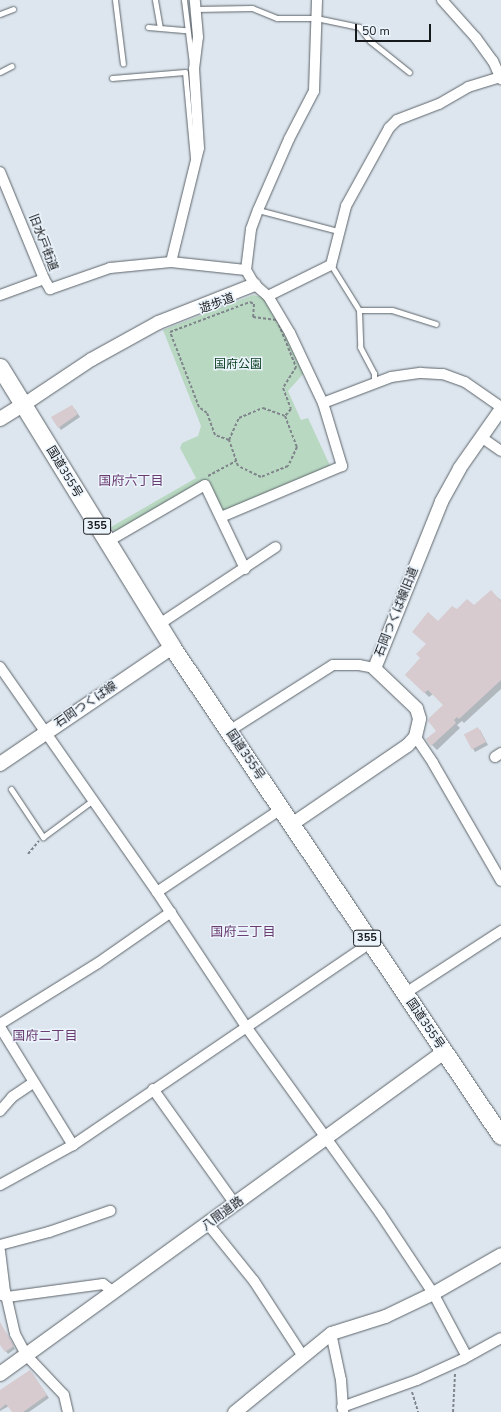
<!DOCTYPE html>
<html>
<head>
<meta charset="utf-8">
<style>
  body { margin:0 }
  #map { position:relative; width:501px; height:1412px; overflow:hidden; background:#dde6ee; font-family:"Nunito Sans","Noto Sans JP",sans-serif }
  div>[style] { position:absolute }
  .green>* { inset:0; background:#b8d8c1 }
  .shadow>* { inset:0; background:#0003 }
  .building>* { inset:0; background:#d7cbcf; transform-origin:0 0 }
  .path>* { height:2px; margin-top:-1px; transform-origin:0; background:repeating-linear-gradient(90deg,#7f858b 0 3px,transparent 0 5px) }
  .roads { filter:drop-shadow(0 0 1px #5d646b) drop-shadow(0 0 1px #5d646b) }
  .service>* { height:5px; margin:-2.5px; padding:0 2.5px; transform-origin:2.5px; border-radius:2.5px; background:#fff }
  .minor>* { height:10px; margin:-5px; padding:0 5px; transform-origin:5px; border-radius:5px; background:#fff }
  .tertiary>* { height:13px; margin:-6.5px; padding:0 6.5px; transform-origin:6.5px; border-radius:6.5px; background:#fff }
  .secondary>* { height:14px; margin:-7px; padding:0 7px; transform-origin:7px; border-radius:7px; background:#fff }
  .trunk>* { height:17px; margin:-8.5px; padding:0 8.5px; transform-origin:8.5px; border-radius:8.5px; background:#fff }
  span { translate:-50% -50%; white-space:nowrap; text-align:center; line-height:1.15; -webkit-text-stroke:3px #ebf3fb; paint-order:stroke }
  .shield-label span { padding:1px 3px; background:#ebf3fb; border:1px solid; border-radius:3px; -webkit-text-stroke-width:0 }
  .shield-label { font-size:11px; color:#16191c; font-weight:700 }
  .street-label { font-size:12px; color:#16191c }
  .park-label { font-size:12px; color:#0e4123 }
  .neighbourhood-label { font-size:13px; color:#6a3c71 }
  .scale { position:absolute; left:355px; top:24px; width:76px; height:18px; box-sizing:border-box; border:2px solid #16191c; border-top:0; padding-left:5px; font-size:12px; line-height:14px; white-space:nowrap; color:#16191c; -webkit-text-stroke:3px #ebf3fb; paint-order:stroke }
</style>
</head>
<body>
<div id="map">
  <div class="green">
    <i style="clip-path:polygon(253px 295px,263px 297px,280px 321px,304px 373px,288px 391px,301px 420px,308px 418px,332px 470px,222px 512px,208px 480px,115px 533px,111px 527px,196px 478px,180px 448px,182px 443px,198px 436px,201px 426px,163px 330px)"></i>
  </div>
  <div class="shadow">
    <i style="clip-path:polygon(75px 409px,80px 417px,61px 430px,52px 417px)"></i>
    <i style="clip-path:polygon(491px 592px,501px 600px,501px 689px,464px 723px,462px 721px,457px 725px,460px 728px,437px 750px,427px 740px,437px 731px,444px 705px,433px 694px,429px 697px,406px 674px,422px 658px,438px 623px,457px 610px,474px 607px)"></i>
    <i style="clip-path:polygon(480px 730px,488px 745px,475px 752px,465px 735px)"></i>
    <i style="clip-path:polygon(0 1323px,15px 1349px,8px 1354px,0 1343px)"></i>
    <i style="clip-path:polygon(32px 1373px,49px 1398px,29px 1412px,13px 1412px,9px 1406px,0 1411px,0 1392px)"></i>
  </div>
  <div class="building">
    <i style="clip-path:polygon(72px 405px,78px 414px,58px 428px,51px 417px)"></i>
    <i style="clip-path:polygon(491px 590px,501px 601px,501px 680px,459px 719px,457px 717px,454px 720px,456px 723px,431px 746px,426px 739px,436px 731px,428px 721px,429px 718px,443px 705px,428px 690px,424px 693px,405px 675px,420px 658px,416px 654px,426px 644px,412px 632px,428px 612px,438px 621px,452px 606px,457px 609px,467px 599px,474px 605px)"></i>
    <i style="left:478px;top:727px;width:17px;height:16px;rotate:62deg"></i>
    <i style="clip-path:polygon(0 1322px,14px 1346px,5px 1352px,0 1345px)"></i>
    <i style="clip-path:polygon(30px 1370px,47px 1395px,23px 1412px,12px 1412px,6px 1404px,0 1409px,0 1390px)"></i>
  </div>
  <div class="path">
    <i style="left:250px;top:302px;width:4px;rotate:27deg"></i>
    <i style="left:254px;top:304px;width:13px;rotate:94deg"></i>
    <i style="left:253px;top:317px;width:24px;rotate:7deg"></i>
    <i style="left:277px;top:320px;width:51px;rotate:68deg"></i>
    <i style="left:296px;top:367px;width:25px;rotate:122deg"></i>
    <i style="left:283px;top:388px;width:22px;rotate:69deg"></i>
    <i style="left:291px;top:409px;width:9px;rotate:131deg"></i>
    <i style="left:285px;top:416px;width:33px;rotate:69deg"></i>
    <i style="left:297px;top:447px;width:21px;rotate:115deg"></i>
    <i style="left:288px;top:466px;width:29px;rotate:158deg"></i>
    <i style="left:261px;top:477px;width:25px;rotate:-154deg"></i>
    <i style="left:238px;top:466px;width:28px;rotate:-109deg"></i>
    <i style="left:229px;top:440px;width:15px;rotate:-160deg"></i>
    <i style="left:215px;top:435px;width:23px;rotate:-110deg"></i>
    <i style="left:207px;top:413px;width:10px;rotate:-143deg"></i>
    <i style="left:199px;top:407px;width:80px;rotate:-111.1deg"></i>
    <i style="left:170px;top:332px;width:85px;rotate:-20.6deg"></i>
    <i style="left:229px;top:440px;width:24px;rotate:-66deg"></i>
    <i style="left:239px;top:418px;width:26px;rotate:-23deg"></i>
    <i style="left:263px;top:408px;width:23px;rotate:20deg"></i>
    <i style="left:208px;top:476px;width:32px;rotate:-28deg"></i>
    <i style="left:28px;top:854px;width:17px;rotate:-50deg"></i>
    <i style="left:412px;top:1392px;width:21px;rotate:73deg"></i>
    <i style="left:453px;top:1412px;width:39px;rotate:-87deg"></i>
  </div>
  <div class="roads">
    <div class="service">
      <i style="left:115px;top:0;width:64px;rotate:82.9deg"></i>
      <i style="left:155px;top:0;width:27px;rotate:80deg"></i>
      <i style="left:184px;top:0;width:64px;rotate:82.9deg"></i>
      <i style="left:196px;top:9px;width:56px;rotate:-1deg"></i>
      <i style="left:252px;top:8px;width:27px;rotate:22deg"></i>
      <i style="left:277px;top:18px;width:39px"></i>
      <i style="left:316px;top:18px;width:44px;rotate:11.8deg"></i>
      <i style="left:359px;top:27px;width:18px;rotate:52deg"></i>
      <i style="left:370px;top:41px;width:50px;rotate:38.5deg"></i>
      <i style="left:0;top:14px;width:14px;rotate:-21deg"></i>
      <i style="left:148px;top:27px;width:38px;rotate:5deg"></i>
      <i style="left:0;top:72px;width:13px;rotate:-27deg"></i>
      <i style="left:112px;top:78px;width:73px;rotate:-4.7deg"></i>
      <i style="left:185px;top:72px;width:87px;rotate:84.7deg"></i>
      <i style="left:258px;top:210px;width:83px;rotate:14.7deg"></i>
      <i style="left:331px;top:265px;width:53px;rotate:58.1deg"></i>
      <i style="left:359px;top:310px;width:37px;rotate:88deg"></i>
      <i style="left:360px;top:347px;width:30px;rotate:62deg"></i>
      <i style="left:374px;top:373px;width:10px;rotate:90deg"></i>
      <i style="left:359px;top:310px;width:33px"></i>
      <i style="left:392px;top:310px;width:46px;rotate:17.7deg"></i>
      <i style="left:11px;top:789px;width:58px;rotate:56.3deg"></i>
      <i style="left:43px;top:837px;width:62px;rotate:-36.5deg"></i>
    </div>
    <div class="minor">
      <i style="left:442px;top:0;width:51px;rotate:48.2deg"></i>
      <i style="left:476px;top:38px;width:29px;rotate:54deg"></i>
      <i style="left:493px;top:61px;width:20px;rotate:66deg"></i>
      <i style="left:0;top:172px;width:116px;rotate:67.6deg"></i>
      <i style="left:44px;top:279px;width:47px;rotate:160deg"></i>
      <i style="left:171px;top:262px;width:117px;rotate:-76.2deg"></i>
      <i style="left:199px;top:148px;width:79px;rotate:-93.6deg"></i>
      <i style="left:194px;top:69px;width:32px;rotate:-83deg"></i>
      <i style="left:198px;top:37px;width:37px;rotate:-95deg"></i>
      <i style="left:246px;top:270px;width:41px;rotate:-83deg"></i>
      <i style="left:251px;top:229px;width:20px;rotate:-70deg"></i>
      <i style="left:258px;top:210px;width:77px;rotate:-66.4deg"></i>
      <i style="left:289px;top:139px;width:54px;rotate:-62.5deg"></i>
      <i style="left:314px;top:91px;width:91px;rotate:-88.1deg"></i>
      <i style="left:44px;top:279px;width:12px;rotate:59deg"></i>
      <i style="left:50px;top:289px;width:64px;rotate:-19.3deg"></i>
      <i style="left:110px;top:268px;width:61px;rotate:-5.6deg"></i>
      <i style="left:171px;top:262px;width:75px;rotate:6.1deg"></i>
      <i style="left:246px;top:270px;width:16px;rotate:60deg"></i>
      <i style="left:254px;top:284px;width:18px;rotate:41deg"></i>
      <i style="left:268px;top:296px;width:43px;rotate:59.3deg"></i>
      <i style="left:290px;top:333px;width:77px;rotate:64.8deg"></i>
      <i style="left:323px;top:403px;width:66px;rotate:73.2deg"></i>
      <i style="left:342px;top:466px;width:131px;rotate:157.1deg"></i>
      <i style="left:268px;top:296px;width:70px;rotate:-26.2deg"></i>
      <i style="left:331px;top:265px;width:61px;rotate:-75.7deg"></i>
      <i style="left:346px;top:206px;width:89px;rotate:-61.1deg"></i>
      <i style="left:389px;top:128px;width:11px;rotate:-45deg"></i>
      <i style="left:397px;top:120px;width:45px;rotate:-20.9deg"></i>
      <i style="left:439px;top:104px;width:34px;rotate:-30deg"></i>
      <i style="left:468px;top:87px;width:34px;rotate:-17deg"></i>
      <i style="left:323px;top:403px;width:73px;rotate:-20.9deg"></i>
      <i style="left:391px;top:377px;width:30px;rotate:-8deg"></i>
      <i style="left:421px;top:373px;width:22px;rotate:3deg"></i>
      <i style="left:443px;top:374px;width:23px;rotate:20deg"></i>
      <i style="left:465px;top:382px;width:44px;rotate:34.8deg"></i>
      <i style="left:481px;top:437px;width:24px;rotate:35deg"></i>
      <i style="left:107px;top:542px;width:113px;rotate:-30.2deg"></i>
      <i style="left:205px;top:485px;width:93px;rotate:64.5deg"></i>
      <i style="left:158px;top:625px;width:141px;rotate:-33.5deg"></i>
      <i style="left:0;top:667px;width:274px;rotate:55.1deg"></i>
      <i style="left:157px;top:892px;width:163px;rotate:56.5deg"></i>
      <i style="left:247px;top:1028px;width:228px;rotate:54.3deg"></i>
      <i style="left:380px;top:1213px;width:96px;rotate:56.5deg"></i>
      <i style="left:433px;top:1293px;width:72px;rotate:62deg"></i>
      <i style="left:229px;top:731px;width:123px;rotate:-32.4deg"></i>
      <i style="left:333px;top:665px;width:26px"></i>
      <i style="left:359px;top:665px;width:15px;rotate:11deg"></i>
      <i style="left:415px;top:736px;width:32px;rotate:56deg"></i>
      <i style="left:433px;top:763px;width:136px;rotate:60deg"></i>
      <i style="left:495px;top:757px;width:7px;rotate:-34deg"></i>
      <i style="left:157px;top:892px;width:149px;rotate:-33.8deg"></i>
      <i style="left:404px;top:994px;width:116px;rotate:-33deg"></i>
      <i style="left:0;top:1024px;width:115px;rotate:-31.9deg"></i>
      <i style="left:98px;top:963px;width:89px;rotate:-34.9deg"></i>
      <i style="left:0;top:1027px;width:139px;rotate:58.3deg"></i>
      <i style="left:153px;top:1089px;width:141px;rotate:54.5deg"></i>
      <i style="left:0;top:1111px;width:18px;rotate:-49deg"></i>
      <i style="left:12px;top:1097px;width:25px;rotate:-34deg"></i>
      <i style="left:0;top:1185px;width:83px;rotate:-28.7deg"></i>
      <i style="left:73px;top:1145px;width:359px;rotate:-34.2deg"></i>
      <i style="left:208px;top:1224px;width:73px;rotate:51.1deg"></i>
      <i style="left:254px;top:1281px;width:88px;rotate:57deg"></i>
      <i style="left:0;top:1245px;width:51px;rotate:-14.9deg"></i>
      <i style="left:49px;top:1232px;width:65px;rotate:-19deg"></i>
      <i style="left:0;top:1251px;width:35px;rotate:83deg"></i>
      <i style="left:4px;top:1286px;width:49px;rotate:77.1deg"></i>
      <i style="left:15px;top:1334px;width:24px;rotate:62deg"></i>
      <i style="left:26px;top:1355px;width:55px;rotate:46.5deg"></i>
      <i style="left:64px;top:1395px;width:17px;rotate:77deg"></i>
      <i style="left:2px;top:1295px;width:5px;rotate:22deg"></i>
      <i style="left:7px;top:1297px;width:97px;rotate:-7.7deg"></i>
      <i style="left:103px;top:1284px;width:14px;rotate:36deg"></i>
      <i style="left:331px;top:1333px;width:48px;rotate:78deg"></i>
      <i style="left:341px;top:1380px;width:32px;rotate:86deg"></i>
      <i style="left:342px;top:1407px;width:80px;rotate:-19.8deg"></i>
      <i style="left:417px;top:1380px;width:51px;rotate:-24.5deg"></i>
      <i style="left:463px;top:1359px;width:43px;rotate:-28.9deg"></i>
    </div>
    <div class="tertiary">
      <i style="left:22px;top:405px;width:83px;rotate:-33.7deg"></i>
      <i style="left:91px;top:359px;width:77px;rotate:-28.9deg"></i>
      <i style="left:158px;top:322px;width:103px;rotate:-21.6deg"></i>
      <i style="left:291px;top:824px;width:140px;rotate:-34.3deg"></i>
      <i style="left:407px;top:745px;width:12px;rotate:-48deg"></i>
      <i style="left:415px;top:736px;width:18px;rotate:-77deg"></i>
      <i style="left:419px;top:718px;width:10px;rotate:-107deg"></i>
      <i style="left:416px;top:708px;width:58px;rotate:-136.4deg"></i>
      <i style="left:374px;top:668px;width:180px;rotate:-68.1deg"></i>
      <i style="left:441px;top:501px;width:38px;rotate:-61deg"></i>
      <i style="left:459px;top:468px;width:73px;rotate:-55deg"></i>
      <i style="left:234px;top:1412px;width:125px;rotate:-39.2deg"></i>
      <i style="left:331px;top:1333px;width:57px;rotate:-17.5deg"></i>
      <i style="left:385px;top:1316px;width:53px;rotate:-25.6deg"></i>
      <i style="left:433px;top:1293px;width:78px;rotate:-29.8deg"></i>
    </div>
    <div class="secondary">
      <i style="left:0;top:419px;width:26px;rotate:-32deg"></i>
      <i style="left:0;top:764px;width:208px;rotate:-34.2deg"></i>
      <i style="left:0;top:1374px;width:548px;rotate:-35.95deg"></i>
    </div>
    <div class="trunk">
      <i style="left:0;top:367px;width:329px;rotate:58.4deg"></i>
      <i style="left:172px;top:647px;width:589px;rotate:56.07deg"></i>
    </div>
  </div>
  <div class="shield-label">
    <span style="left:97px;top:526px">355</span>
    <span style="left:367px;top:938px">355</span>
  </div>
  <div class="street-label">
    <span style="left:43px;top:243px;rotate:69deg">旧水戸街道</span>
    <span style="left:217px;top:304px;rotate:-20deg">遊歩道</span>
    <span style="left:64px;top:472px;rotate:59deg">国道355号</span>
    <span style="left:397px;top:612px;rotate:-68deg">石岡つくば線旧道</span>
    <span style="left:86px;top:705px;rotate:-34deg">石岡つくば線</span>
    <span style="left:245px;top:755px;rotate:56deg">国道355号</span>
    <span style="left:425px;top:1024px;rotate:56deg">国道355号</span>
    <span style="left:223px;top:1214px;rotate:-36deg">八間道路</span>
  </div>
  <div class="park-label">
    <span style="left:238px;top:365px">国府公園</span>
  </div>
  <div class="neighbourhood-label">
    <span style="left:131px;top:481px">国府六丁目</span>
    <span style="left:243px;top:932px">国府三丁目</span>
    <span style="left:45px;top:1036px">国府二丁目</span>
  </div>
  <div class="scale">50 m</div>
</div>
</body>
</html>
